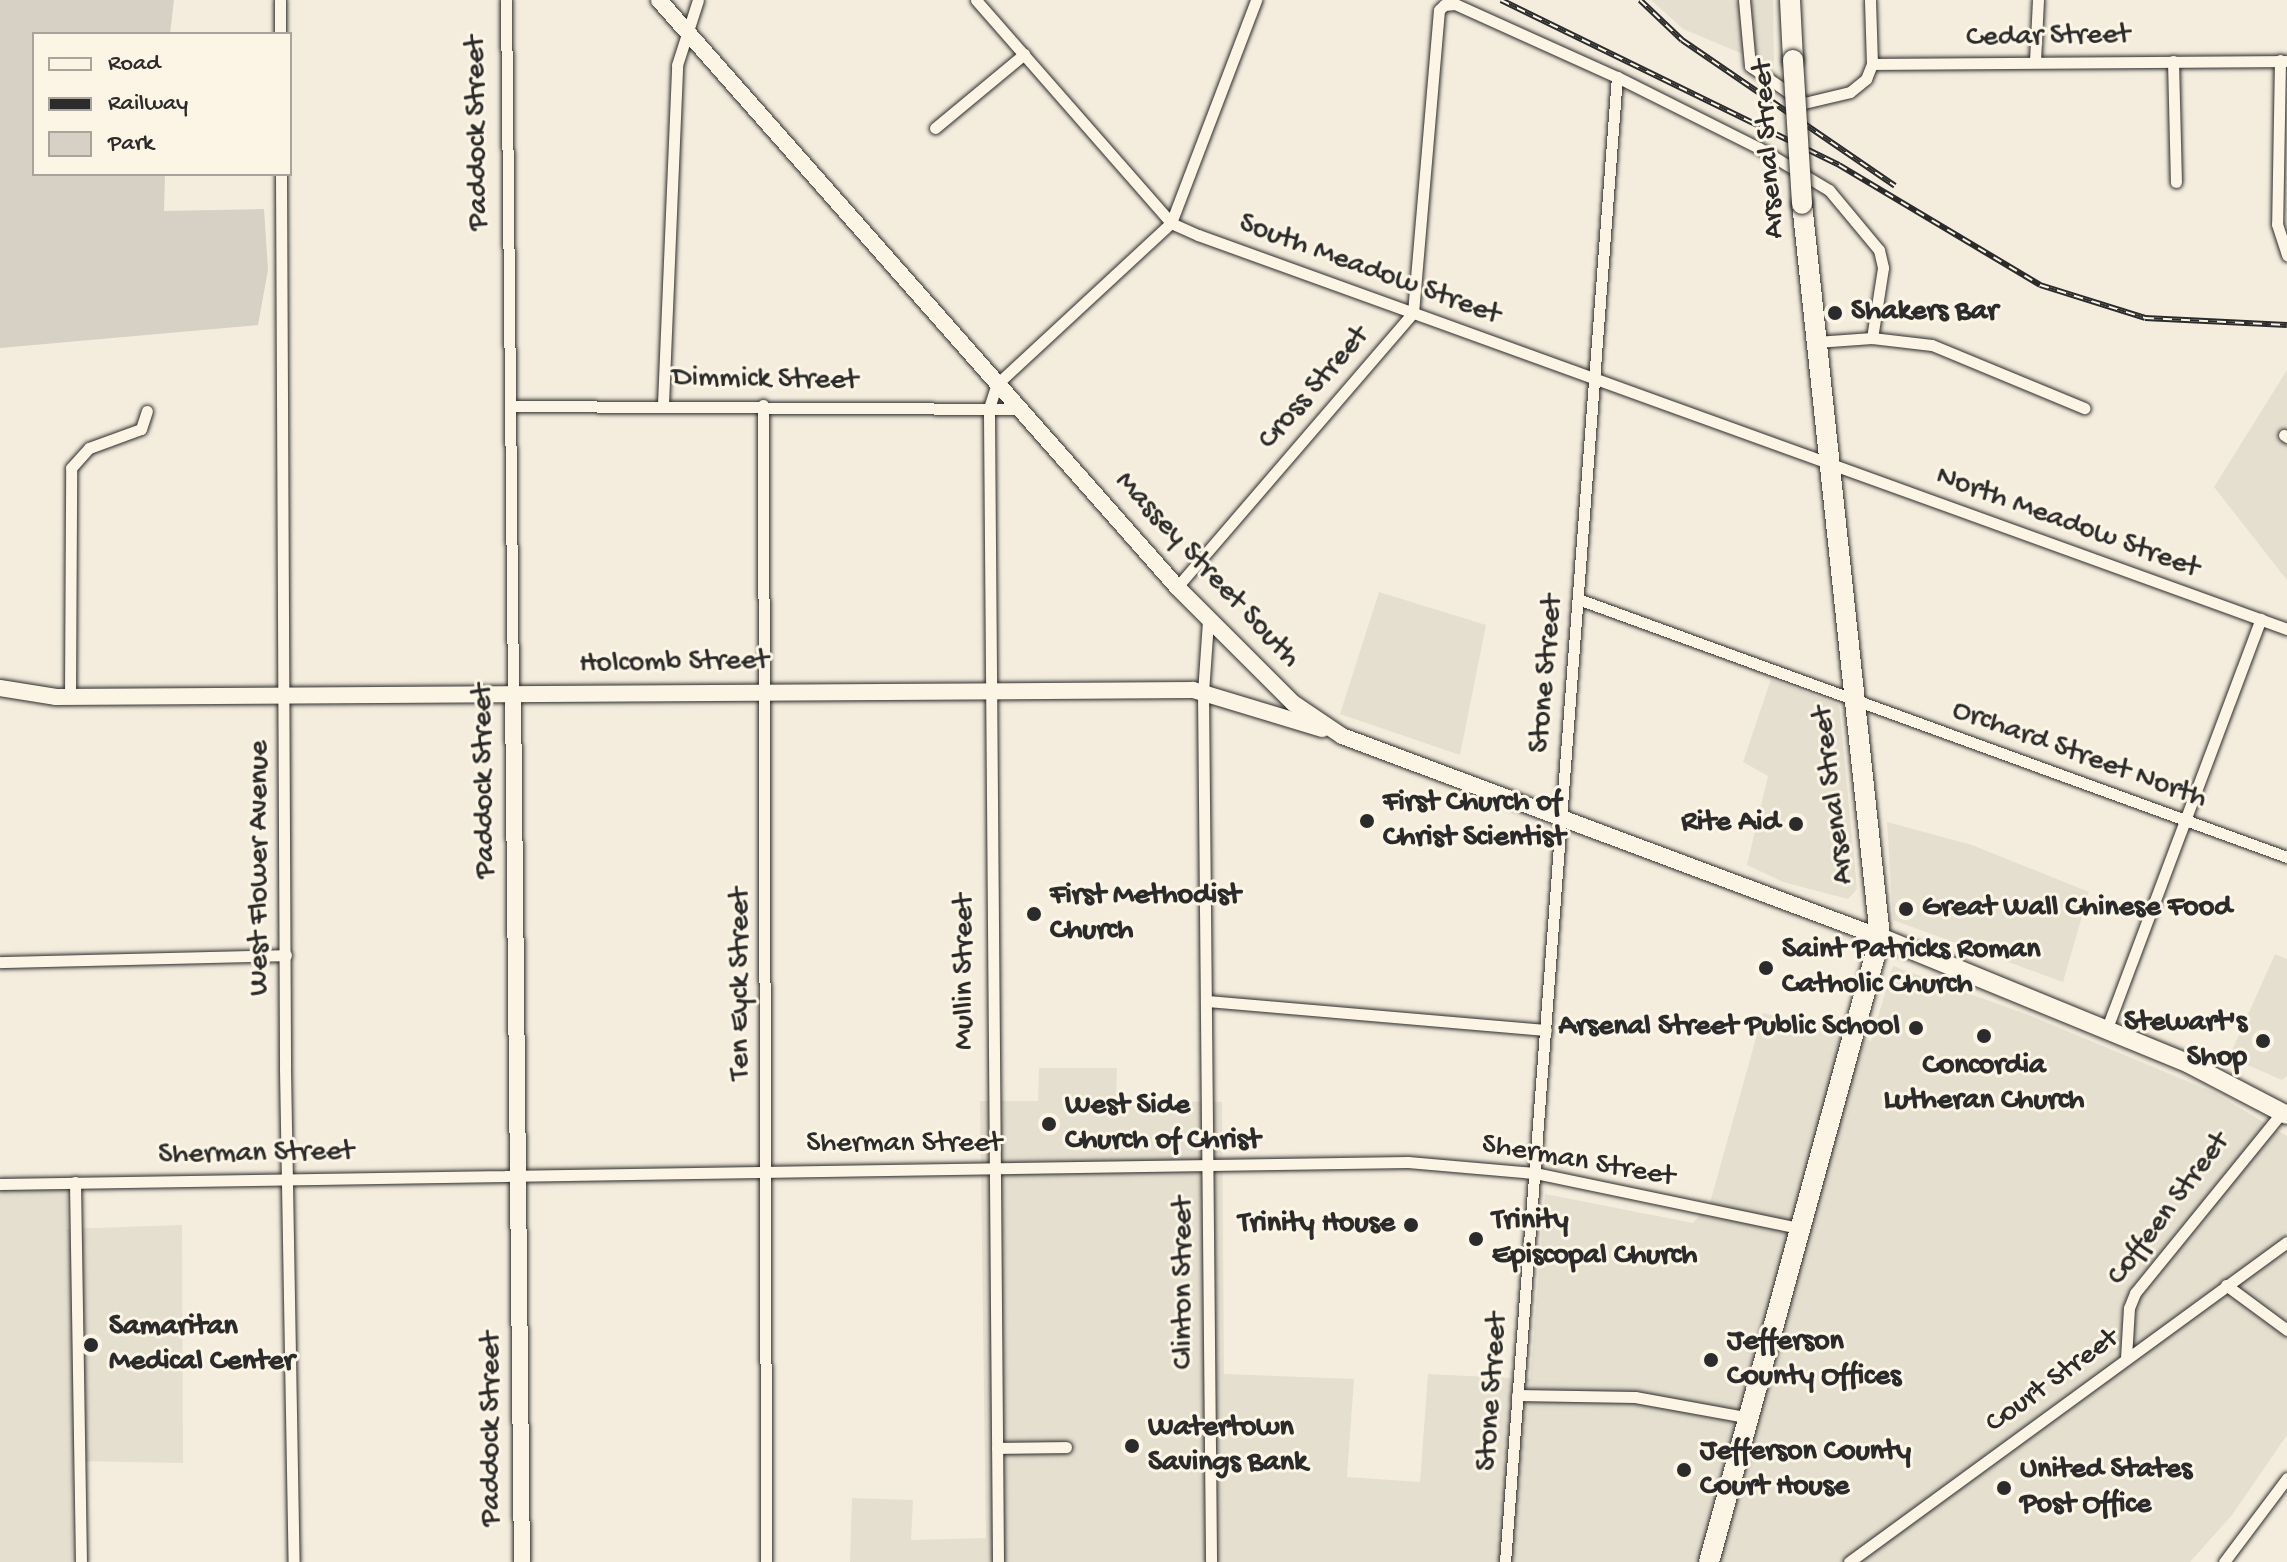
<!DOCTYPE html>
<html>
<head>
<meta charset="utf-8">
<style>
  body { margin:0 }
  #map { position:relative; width:2287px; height:1562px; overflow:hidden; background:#f4edde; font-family:"Gochi Hand",sans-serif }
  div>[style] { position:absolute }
  .built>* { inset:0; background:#e5dfd0 }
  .green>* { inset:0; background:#d6d1c4 }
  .roads { filter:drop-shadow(0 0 2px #2b2b2b) drop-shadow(0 0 2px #2b2b2b) }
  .street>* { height:11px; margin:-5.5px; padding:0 5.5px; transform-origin:5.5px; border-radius:5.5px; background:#fcf5e5 }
  .secondary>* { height:16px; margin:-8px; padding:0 8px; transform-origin:8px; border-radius:8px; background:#fcf5e5 }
  .primary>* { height:18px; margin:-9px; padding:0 9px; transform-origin:9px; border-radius:9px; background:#fcf5e5 }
  .highway>* { height:20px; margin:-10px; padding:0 10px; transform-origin:10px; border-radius:10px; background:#fcf5e5 }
  .rail>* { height:6px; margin-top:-3px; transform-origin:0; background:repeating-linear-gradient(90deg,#fcf5e5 0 9px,#2b2b2b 0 18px); box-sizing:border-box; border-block:2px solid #2b2b2b }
  .bridges { filter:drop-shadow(0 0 2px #2b2b2b) drop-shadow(0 0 2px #2b2b2b) }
  .highway-bridge>* { height:20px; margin:-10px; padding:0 10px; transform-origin:10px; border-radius:10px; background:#fcf5e5 }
  .dots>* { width:22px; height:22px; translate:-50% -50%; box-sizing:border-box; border:4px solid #fcf5e5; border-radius:50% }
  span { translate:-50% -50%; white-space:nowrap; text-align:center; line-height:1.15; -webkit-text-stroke:6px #fcf5e5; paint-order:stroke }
  .street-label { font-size:30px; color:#2b2b2b }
  .poi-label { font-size:30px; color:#2b2b2b; font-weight:700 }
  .left { translate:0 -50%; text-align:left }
  .right { translate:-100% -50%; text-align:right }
  .legend { position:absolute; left:32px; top:32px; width:260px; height:144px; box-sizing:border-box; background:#fcf5e5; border:2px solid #a8a49b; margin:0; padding:10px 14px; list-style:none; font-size:24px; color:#2b2b2b }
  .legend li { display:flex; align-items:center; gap:16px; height:40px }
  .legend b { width:40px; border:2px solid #a8a49b }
</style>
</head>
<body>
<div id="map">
  <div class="built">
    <i style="clip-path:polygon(1651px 0,1773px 0,1774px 67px,1683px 29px)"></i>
    <i style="clip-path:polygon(2287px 370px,2287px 580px,2214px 487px)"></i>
    <i style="clip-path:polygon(1379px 592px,1486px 625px,1460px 755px,1340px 714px)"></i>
    <i style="clip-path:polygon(1771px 679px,1839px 705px,1857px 889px,1848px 899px,1783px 882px,1747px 865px,1768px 776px,1743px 762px)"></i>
    <i style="clip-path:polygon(1887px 822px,1972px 845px,2089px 892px,2063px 982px,1893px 920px)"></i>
    <i style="clip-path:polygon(2275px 954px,2287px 959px,2287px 1076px,2282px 1080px,2229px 1057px)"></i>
    <i style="clip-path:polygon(1893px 966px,2031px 1016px,2213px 1092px,2287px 1136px,2287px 1435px,2232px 1515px,2190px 1562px,850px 1562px,852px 1498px,913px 1500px,911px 1540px,986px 1538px,980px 1101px,1038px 1101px,1039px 1068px,1117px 1068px,1116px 1101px,1222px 1102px,1224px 1374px,1354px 1379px,1347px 1477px,1420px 1482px,1428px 1374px,1530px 1379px,1545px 1194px,1693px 1223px,1710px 1203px,1763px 1013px,1871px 1041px)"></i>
    <i style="clip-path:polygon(67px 1188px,67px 1229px,182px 1225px,183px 1463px,73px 1461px,72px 1562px,0 1562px,0 1189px)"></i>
  </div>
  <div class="green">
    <i style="clip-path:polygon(0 0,174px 0,170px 34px,34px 34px,34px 174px,165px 174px,164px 211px,264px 209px,268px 270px,258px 325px,0 348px)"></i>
  </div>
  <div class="roads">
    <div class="street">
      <i style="left:280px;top:0;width:34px;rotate:90deg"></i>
      <i style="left:506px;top:0;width:694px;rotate:89.42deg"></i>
      <i style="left:976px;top:0;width:296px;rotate:48.8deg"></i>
      <i style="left:1171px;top:223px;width:30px;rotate:24deg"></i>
      <i style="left:1198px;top:235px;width:1158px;rotate:19.89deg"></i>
      <i style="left:1744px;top:0;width:66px;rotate:84.8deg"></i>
      <i style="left:1750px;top:66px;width:65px;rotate:34.4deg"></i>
      <i style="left:1804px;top:103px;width:47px;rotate:-13.4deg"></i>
      <i style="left:1850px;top:92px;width:21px;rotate:-39deg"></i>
      <i style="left:1866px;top:79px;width:16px;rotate:-68deg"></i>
      <i style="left:1872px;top:64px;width:64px;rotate:-91.8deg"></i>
      <i style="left:2280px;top:60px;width:164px;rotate:91deg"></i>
      <i style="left:2277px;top:224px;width:33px;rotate:72deg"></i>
      <i style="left:2035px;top:61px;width:61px;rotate:-87.2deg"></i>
      <i style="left:2173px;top:61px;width:121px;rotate:88.6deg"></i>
      <i style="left:1872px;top:64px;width:415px;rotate:-0.4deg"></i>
      <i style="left:935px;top:128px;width:116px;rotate:-39.7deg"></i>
      <i style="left:281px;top:174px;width:895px;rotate:89.74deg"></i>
      <i style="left:285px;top:1069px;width:493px;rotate:89deg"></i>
      <i style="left:1816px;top:342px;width:56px;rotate:-4.1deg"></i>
      <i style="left:1872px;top:338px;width:60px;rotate:6.7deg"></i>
      <i style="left:1932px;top:345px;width:165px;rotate:22.5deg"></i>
      <i style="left:663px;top:404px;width:339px;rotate:-87.6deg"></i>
      <i style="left:677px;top:65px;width:68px;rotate:-72.1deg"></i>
      <i style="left:763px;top:405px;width:1157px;rotate:89.85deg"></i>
      <i style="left:510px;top:406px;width:509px;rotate:0.34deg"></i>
      <i style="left:2284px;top:435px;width:4px;rotate:34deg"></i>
      <i style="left:1177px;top:587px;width:362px;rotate:-49.3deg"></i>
      <i style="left:1413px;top:313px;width:304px;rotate:-85.1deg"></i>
      <i style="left:1439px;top:10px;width:7px;rotate:-45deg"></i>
      <i style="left:1444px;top:5px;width:11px;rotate:-5deg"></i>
      <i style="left:1455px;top:4px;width:178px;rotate:24.3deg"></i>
      <i style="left:1617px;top:77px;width:159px;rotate:26.6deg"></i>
      <i style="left:1759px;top:148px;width:82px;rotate:31deg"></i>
      <i style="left:1829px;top:190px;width:78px;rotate:50.2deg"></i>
      <i style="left:1879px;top:250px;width:18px;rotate:77deg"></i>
      <i style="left:1883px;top:268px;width:71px;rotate:98.9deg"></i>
      <i style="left:1578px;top:599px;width:754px;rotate:20deg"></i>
      <i style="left:1208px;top:621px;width:71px;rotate:94deg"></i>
      <i style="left:1203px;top:692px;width:870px;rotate:89.47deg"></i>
      <i style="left:70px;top:697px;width:229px;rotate:-89.7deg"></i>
      <i style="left:71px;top:468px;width:27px;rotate:-48deg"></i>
      <i style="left:89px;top:448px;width:55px;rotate:-20.1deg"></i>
      <i style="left:141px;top:429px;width:19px;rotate:-72deg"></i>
      <i style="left:0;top:962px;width:286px;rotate:-1.4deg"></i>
      <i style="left:1207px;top:1001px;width:340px;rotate:4.9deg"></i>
      <i style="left:2107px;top:1028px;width:437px;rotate:-69.4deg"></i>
      <i style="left:75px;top:1182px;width:380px;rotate:89.1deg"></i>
      <i style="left:0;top:1184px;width:1408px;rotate:-0.9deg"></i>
      <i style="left:1408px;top:1162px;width:127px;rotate:5deg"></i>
      <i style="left:1535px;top:1173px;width:273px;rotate:11.8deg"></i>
      <i style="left:2226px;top:1285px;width:76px;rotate:36.4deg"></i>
      <i style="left:2126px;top:1358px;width:50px;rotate:-86.6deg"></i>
      <i style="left:2129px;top:1308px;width:16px;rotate:-68deg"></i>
      <i style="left:2135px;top:1293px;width:233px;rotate:-50.9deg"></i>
      <i style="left:1517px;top:1395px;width:118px;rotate:1deg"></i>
      <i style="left:1635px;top:1397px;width:117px;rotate:10.3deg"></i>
      <i style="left:997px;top:1448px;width:69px;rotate:-0.8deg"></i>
      <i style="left:998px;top:1562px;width:1154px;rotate:-90.45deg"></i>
      <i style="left:989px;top:408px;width:25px;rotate:-72deg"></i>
      <i style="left:997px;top:384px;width:237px;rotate:-42.8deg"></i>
      <i style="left:1171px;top:223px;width:239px;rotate:-69.1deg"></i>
      <i style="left:1505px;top:1562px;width:1489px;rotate:-85.69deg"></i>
      <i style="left:1849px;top:1562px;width:542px;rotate:-36.15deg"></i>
      <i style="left:2224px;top:1562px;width:105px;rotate:-53.1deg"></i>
    </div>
    <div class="secondary">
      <i style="left:659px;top:0;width:783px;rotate:48.57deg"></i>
      <i style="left:1177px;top:587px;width:164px;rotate:45deg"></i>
      <i style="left:1293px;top:703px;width:59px;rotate:34deg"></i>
      <i style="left:1342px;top:736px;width:574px;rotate:20.49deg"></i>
      <i style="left:0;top:688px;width:57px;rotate:9.1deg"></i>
      <i style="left:56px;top:697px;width:1137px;rotate:-0.35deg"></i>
      <i style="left:1193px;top:690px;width:135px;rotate:16.8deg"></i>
      <i style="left:513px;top:694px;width:868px;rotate:89.41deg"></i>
    </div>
    <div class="primary">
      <i style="left:1880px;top:937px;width:334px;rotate:22.3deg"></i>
      <i style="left:2189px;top:1064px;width:110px;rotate:27.5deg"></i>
    </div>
    <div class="highway">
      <i style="left:1790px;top:0;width:60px;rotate:87.1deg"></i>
      <i style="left:1709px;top:1562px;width:648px;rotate:-74.7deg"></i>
      <i style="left:1880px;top:937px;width:737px;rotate:-96.07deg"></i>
    </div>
  </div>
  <div class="rail">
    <i style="left:1501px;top:0;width:376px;rotate:26deg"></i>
    <i style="left:1839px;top:165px;width:234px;rotate:30.8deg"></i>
    <i style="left:2040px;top:285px;width:110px;rotate:17.4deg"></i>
    <i style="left:2145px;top:318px;width:142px;rotate:2.8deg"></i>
    <i style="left:1640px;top:0;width:58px;rotate:43.6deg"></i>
    <i style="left:1682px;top:40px;width:258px;rotate:34.4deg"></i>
  </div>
  <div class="bridges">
    <div class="highway-bridge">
      <i style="left:1793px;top:60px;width:144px;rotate:86.4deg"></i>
    </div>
  </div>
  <div class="dots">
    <i style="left:1835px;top:313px;background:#2b2b2b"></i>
    <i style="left:1367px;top:821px;background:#2b2b2b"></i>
    <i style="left:1796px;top:824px;background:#2b2b2b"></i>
    <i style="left:1906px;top:909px;background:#2b2b2b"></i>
    <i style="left:1034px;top:914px;background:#2b2b2b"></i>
    <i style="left:1766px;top:968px;background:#2b2b2b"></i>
    <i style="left:1916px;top:1028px;background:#2b2b2b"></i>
    <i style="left:1984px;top:1036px;background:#2b2b2b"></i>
    <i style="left:2263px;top:1041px;background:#2b2b2b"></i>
    <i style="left:1049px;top:1124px;background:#2b2b2b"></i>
    <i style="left:1411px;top:1225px;background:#2b2b2b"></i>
    <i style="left:1476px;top:1239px;background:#2b2b2b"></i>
    <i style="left:91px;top:1345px;background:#2b2b2b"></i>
    <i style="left:1711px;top:1360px;background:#2b2b2b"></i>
    <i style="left:1132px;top:1446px;background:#2b2b2b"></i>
    <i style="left:1684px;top:1470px;background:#2b2b2b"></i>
    <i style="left:2004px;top:1488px;background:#2b2b2b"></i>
  </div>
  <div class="street-label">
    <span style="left:2048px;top:38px;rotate:-1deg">Cedar Street</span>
    <span style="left:479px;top:133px;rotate:-91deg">Paddock Street</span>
    <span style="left:1770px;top:149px;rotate:-94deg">Arsenal Street</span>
    <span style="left:1369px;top:271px;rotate:20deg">South Meadow Street</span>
    <span style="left:765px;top:381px;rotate:1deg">Dimmick Street</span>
    <span style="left:1315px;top:389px;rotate:-49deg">Cross Street</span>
    <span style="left:2067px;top:524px;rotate:20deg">North Meadow Street</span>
    <span style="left:1206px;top:571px;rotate:47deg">Massey Street South</span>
    <span style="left:674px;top:664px;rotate:-1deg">Holcomb Street</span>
    <span style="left:1548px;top:674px;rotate:-85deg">Stone Street</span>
    <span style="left:2079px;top:756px;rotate:20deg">Orchard Street North</span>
    <span style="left:486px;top:781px;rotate:-91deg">Paddock Street</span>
    <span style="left:1835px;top:795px;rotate:-97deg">Arsenal Street</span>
    <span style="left:261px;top:868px;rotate:-90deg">West Flower Avenue</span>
    <span style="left:966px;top:972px;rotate:-90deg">Mullin Street</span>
    <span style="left:742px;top:984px;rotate:-90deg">Ten Eyck Street</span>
    <span style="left:904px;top:1145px">Sherman Street</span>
    <span style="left:256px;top:1155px;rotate:-1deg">Sherman Street</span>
    <span style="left:1578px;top:1162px;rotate:10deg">Sherman Street</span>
    <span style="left:2170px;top:1210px;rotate:-53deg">Coffeen Street</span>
    <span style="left:1185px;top:1283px;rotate:-90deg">Clinton Street</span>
    <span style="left:2053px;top:1382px;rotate:-36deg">Court Street</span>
    <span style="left:1494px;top:1392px;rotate:-86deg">Stone Street</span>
    <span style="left:493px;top:1429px;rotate:-90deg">Paddock Street</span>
  </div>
  <div class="poi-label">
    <span class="left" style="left:1851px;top:313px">Shakers Bar</span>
    <span class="left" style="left:1383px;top:821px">First Church of<br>Christ Scientist</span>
    <span class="right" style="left:1780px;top:824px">Rite Aid</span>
    <span class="left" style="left:1050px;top:914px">First Methodist<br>Church</span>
    <span class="left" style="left:1922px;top:909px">Great Wall Chinese Food</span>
    <span class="left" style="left:1782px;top:968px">Saint Patricks Roman<br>Catholic Church</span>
    <span class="right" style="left:2247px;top:1041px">Stewart's<br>Shop</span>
    <span class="right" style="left:1900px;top:1028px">Arsenal Street Public School</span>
    <span style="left:1984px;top:1084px">Concordia<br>Lutheran Church</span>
    <span class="left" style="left:1065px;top:1124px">West Side<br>Church of Christ</span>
    <span class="left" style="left:1492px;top:1239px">Trinity<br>Episcopal Church</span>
    <span class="right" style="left:1395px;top:1225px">Trinity House</span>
    <span class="left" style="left:109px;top:1345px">Samaritan<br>Medical Center</span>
    <span class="left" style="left:1727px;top:1360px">Jefferson<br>County Offices</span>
    <span class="left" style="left:1148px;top:1446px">Watertown<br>Savings Bank</span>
    <span class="left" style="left:1700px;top:1470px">Jefferson County<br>Court House</span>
    <span class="left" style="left:2020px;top:1488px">United States<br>Post Office</span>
  </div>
  <ul class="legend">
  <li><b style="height:10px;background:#fcf5e5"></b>Road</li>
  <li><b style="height:10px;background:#2b2b2b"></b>Railway</li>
  <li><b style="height:22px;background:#d6d1c4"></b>Park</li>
  </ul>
</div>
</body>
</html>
